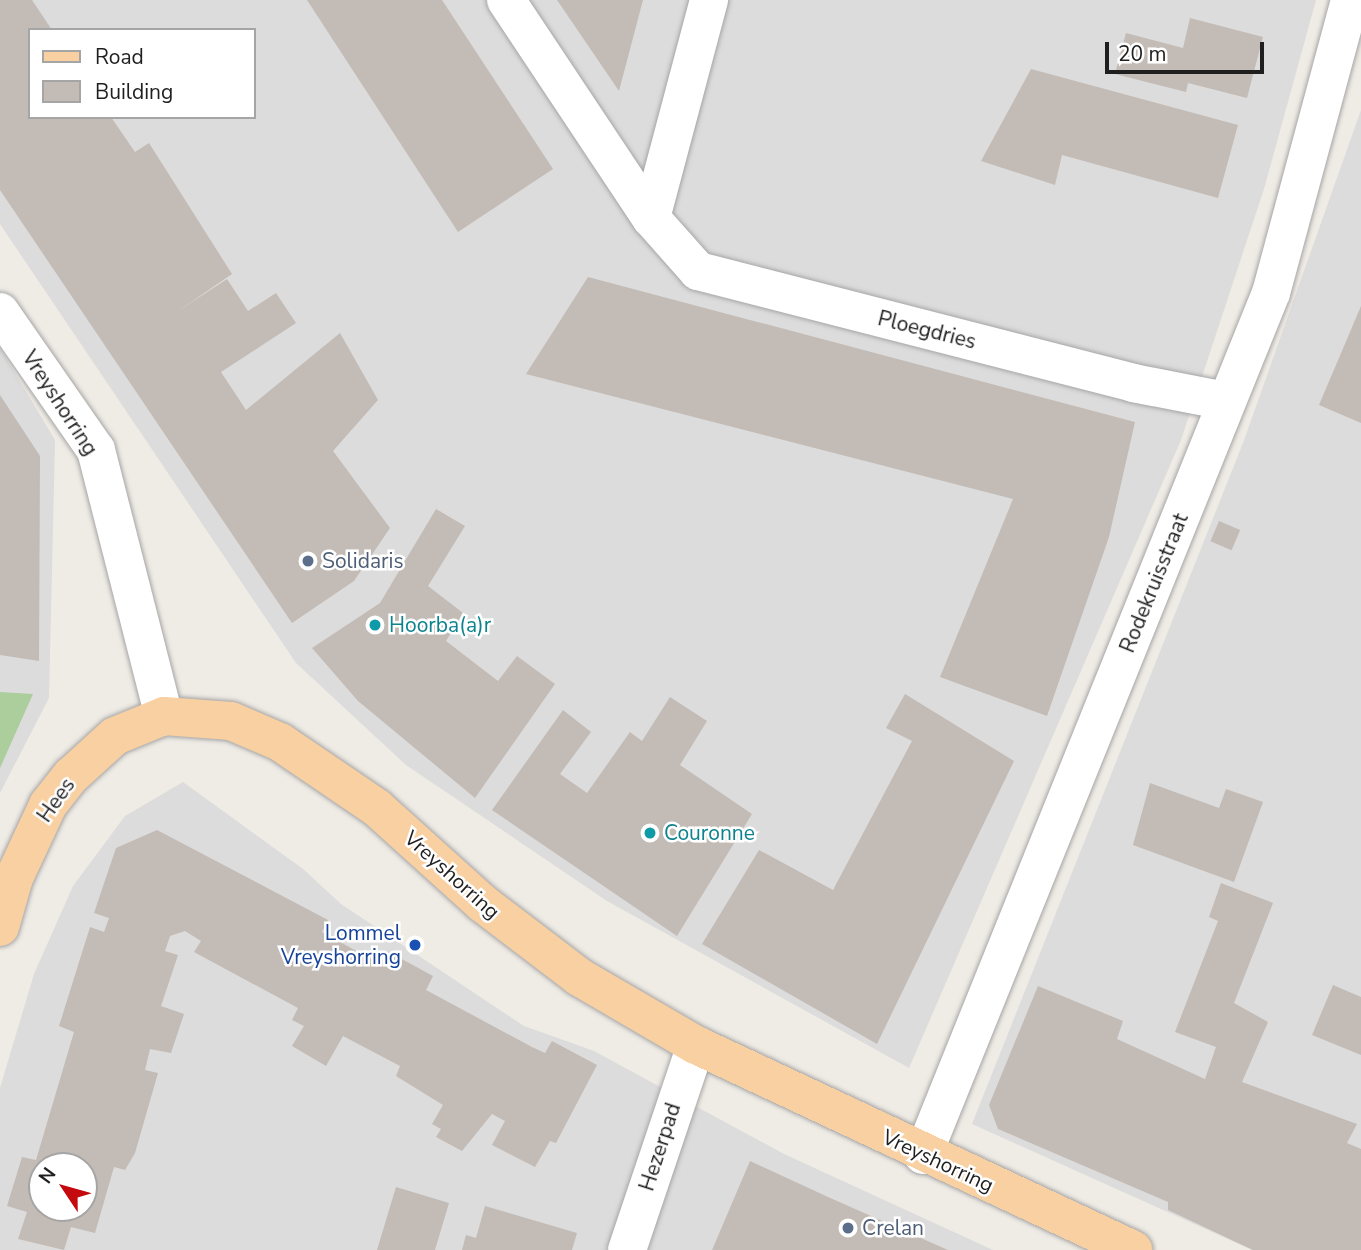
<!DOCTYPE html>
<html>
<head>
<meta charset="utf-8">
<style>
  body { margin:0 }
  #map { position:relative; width:1361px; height:1250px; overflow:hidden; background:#efebe5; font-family:"Nunito Sans",sans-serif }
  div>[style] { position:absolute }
  .residential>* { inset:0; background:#dddcdc }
  .forest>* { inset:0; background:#accd9c }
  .building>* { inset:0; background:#c3bbb5; transform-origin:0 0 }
  .roads { filter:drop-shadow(0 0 2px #a6a6a6) drop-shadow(0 0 2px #a6a6a6) }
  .minor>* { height:38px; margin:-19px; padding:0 19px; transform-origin:19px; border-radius:19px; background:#fff }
  .major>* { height:38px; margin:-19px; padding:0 19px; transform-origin:19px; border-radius:19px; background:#f8d0a2 }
  .dots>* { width:19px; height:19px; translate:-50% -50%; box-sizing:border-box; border:4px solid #fff; border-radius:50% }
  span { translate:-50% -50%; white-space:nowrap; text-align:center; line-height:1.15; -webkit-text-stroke:5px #fff; paint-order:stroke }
  .street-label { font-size:21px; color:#1f1f1f }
  .service-label { font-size:21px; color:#4e5e75 }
  .left { translate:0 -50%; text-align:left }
  .culture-label { font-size:21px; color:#0d838f }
  .transit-label { font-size:21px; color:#164399 }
  .right { translate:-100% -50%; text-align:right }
  .legend { position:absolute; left:28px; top:28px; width:228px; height:91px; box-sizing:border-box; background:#fff; border:2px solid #a5a5a5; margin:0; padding:9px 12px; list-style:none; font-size:21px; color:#1f1f1f }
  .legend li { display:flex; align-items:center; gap:14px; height:35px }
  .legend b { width:35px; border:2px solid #a5a5a5 }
  .north { position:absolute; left:28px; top:1152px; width:70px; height:70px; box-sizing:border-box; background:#fff; border:2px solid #a5a5a5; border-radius:50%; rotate:306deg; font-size:19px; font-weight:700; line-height:28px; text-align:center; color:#1f1f1f }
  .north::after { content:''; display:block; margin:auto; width:24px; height:32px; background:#c4090f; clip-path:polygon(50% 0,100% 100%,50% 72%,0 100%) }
  .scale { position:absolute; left:1105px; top:42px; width:159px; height:32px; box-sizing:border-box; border:4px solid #1f1f1f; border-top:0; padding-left:9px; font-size:21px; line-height:24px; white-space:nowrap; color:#1f1f1f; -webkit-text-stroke:5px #fff; paint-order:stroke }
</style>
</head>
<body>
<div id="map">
  <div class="residential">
    <i style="clip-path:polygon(evenodd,0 0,1316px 0,1264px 189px,1181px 440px,909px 1068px,607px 901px,406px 765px,296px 663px,0 224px,0 0,30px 30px,254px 30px,254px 117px,30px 117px,30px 30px)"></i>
    <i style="clip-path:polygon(1361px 110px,1361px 1250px,1252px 1250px,972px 1124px,1243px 443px)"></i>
    <i style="clip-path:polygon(0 348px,55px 440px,49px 698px,0 793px)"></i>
    <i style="clip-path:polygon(evenodd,183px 782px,303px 869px,341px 904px,524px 1026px,594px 1051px,784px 1154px,993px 1250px,0 1250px,0 1088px,34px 974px,73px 886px,125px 816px,183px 782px,42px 1166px,84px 1166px,84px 1208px,42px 1208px,42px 1166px)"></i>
  </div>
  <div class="forest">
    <i style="clip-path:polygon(0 692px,33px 694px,0 768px)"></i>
  </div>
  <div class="building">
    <i style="clip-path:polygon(0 0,32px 0,52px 30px,30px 30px,30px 117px,111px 117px,135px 152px,149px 143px,232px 274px,178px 311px,227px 279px,248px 311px,276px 293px,296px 323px,221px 372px,246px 410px,340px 333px,378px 400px,333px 451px,390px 528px,354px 581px,292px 623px,0 190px)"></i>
    <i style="clip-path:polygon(307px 0,442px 0,553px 169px,458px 232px)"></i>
    <i style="clip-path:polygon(557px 0,643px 0,619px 91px)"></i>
    <i style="clip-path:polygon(1190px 18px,1263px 37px,1247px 98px,1188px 83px,1186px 92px,1115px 74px,1126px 33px,1183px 48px)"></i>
    <i style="clip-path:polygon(1031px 69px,1238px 125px,1218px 198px,1062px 155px,1055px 185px,981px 161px)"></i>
    <i style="clip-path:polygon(588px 277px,1135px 422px,1109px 537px,1047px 716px,940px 677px,1013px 499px,526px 374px)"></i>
    <i style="clip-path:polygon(1361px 306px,1361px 423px,1319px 405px)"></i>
    <i style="clip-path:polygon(0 395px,40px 456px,39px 661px,0 655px)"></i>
    <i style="clip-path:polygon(436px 509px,465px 526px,428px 586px,463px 613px,446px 641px,498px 681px,517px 656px,555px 684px,475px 798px,358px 701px,312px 648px,380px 603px)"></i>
    <i style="left:1219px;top:521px;width:23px;height:22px;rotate:23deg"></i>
    <i style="clip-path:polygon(905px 694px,1014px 761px,877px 1044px,702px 944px,759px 850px,833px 890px,912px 741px,886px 728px)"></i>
    <i style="clip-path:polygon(670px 697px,707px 721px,680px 765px,752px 814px,677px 936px,492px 810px,563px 710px,591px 732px,560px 774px,587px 793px,630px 732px,642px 741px)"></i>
    <i style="clip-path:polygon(1150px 783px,1219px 808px,1226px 789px,1263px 802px,1234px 882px,1133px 845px)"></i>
    <i style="clip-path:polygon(evenodd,157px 830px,328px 920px,322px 932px,380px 964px,387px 951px,433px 976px,426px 990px,532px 1047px,545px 1053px,552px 1041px,597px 1065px,556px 1143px,550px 1141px,535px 1167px,492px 1145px,505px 1121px,492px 1114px,462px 1151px,436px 1137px,441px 1129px,432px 1124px,443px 1105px,396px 1076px,400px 1066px,343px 1036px,326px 1066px,292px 1046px,304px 1026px,292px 1020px,298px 1008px,194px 952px,201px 941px,185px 931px,170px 936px,165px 951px,178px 955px,161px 1006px,184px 1014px,171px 1053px,150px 1049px,145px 1070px,158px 1073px,135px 1153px,125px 1170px,114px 1167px,95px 1233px,71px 1227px,64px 1250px,18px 1239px,27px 1212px,7px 1206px,22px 1157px,36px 1160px,74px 1032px,59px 1026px,90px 927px,104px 932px,109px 918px,94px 913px,116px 848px,157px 830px,42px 1166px,84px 1166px,84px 1208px,42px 1208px,42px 1166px)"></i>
    <i style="clip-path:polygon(1221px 883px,1273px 903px,1234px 1003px,1268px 1022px,1242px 1082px,1357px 1124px,1347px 1143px,1361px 1149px,1361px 1250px,1253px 1250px,1168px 1210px,1168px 1202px,998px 1129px,989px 1105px,1038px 986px,1123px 1021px,1117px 1039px,1205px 1079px,1216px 1047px,1175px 1032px,1218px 921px,1209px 917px)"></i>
    <i style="clip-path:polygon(1333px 985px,1361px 997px,1361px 1055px,1312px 1035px)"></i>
    <i style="clip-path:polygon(750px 1161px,828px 1197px,948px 1250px,712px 1250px)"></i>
    <i style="clip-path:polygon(396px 1187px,449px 1203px,435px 1250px,377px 1250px)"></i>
    <i style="clip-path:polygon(485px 1206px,577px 1233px,572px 1250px,462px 1250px,466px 1235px,476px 1238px)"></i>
  </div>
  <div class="roads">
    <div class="minor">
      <i style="left:506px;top:0;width:262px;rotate:56.4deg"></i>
      <i style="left:651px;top:218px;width:71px;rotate:48.4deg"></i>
      <i style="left:698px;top:271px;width:449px;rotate:14.4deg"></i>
      <i style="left:1133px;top:383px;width:95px;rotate:11deg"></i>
      <i style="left:651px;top:218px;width:226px;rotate:-75.1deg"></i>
      <i style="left:0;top:312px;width:168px;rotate:55.2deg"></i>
      <i style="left:96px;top:450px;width:275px;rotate:75.7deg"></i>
      <i style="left:923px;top:1155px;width:930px;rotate:-68.02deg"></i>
      <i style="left:1271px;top:293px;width:303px;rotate:-74.9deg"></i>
      <i style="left:627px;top:1250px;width:216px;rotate:-71.4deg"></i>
    </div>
    <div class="major">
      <i style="left:0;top:927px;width:51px;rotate:-74.1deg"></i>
      <i style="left:14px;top:878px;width:81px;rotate:-65deg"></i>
      <i style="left:48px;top:805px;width:37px;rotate:-52deg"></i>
      <i style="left:71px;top:776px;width:59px;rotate:-42.3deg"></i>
      <i style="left:115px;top:736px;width:53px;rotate:-22.2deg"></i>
      <i style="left:164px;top:716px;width:67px;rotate:4.3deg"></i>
      <i style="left:231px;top:721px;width:53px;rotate:23.2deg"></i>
      <i style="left:280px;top:742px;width:117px;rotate:34.2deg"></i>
      <i style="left:377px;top:808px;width:142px;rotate:42.1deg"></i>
      <i style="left:482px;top:903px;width:122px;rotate:37.3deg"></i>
      <i style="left:579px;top:977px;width:135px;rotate:30.2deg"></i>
      <i style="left:696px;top:1045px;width:483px;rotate:25.1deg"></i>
    </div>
  </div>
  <div class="dots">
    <i style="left:308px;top:561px;background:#5c6f8a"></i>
    <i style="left:375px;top:625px;background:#0f9aa8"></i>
    <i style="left:650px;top:833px;background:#0f9aa8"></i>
    <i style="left:415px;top:945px;background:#1a4fb4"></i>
    <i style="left:848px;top:1228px;background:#5c6f8a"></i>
  </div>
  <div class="street-label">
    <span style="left:927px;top:330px;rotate:14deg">Ploegdries</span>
    <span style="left:60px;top:403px;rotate:57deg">Vreyshorring</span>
    <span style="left:1154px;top:583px;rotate:-68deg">Rodekruisstraat</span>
    <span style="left:56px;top:800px;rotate:-55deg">Hees</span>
    <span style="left:452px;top:875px;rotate:42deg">Vreyshorring</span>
    <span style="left:660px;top:1147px;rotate:-72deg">Hezerpad</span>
    <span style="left:938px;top:1161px;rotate:25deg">Vreyshorring</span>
  </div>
  <div class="service-label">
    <span class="left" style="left:322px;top:561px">Solidaris</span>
    <span class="left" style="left:862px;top:1228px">Crelan</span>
  </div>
  <div class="culture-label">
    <span class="left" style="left:389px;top:625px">Hoorba(a)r</span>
    <span class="left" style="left:664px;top:833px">Couronne</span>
  </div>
  <div class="transit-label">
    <span class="right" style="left:401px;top:945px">Lommel<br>Vreyshorring</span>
  </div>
  <ul class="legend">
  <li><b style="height:9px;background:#f8d0a2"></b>Road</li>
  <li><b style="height:19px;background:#c3bbb5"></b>Building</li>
  </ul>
  <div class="north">N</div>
  <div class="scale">20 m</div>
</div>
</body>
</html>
